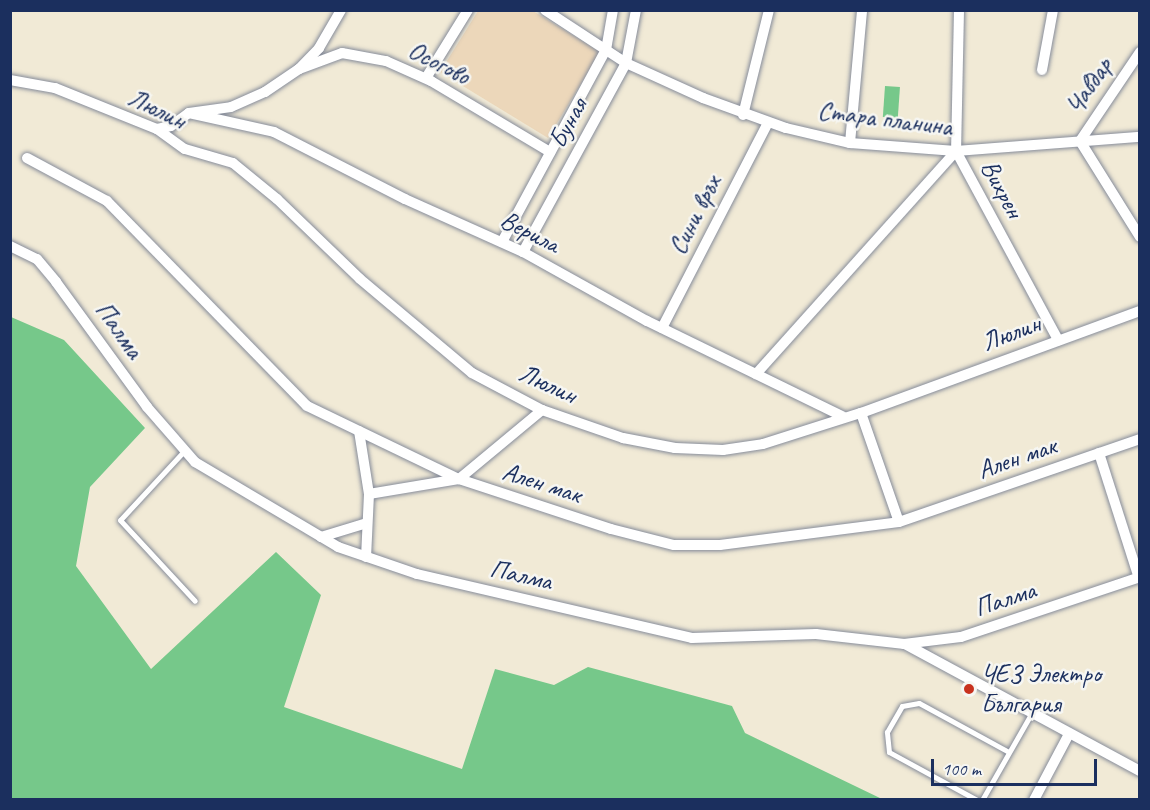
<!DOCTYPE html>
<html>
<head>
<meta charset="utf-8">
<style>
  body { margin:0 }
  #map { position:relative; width:1150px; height:810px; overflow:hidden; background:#f1ead6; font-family:Caveat,sans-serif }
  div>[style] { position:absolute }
  .built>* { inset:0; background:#ecd7ba }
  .green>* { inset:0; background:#76c88a; transform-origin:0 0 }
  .roads { filter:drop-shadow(0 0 2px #868c9a) drop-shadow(0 0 2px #868c9a) }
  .lane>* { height:5px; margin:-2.5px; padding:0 2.5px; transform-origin:2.5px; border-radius:2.5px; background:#fff }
  .street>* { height:10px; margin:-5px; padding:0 5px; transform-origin:5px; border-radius:5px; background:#fff }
  .dots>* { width:16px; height:16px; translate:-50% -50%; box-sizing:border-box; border:3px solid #f6f6f2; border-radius:50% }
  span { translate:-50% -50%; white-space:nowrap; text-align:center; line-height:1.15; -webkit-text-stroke:5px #f6f6f2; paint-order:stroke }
  .street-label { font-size:26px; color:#1b2f5e }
  .poi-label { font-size:26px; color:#1b2f5e }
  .left { translate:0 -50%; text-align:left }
  .frame { position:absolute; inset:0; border:12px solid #1b2f5e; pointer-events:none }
  .scale { position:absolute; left:931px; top:759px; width:166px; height:27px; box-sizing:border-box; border:3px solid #1b2f5e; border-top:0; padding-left:8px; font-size:18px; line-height:21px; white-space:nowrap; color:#1b2f5e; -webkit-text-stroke:4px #f6f6f2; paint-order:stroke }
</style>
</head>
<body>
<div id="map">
  <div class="built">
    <i style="clip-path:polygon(478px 11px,533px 11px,600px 52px,548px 138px,440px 72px)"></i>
  </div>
  <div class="green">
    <i style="left:885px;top:86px;width:15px;height:31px;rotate:4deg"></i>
    <i style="clip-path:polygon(11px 317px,64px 340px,145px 428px,90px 487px,76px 566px,151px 669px,276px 552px,321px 595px,284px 707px,462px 769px,495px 669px,554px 685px,588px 667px,732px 706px,745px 733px,882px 799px,11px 799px)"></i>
  </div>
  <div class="roads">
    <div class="lane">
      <i style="left:184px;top:451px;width:94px;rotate:132.8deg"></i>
      <i style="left:120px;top:520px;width:110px;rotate:47.2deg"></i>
      <i style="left:977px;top:800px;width:100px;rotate:-151.4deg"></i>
      <i style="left:889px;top:752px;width:20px;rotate:-96deg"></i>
      <i style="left:887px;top:732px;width:30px;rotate:-60deg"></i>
      <i style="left:902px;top:706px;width:17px;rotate:-10deg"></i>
      <i style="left:919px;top:703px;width:102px;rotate:28.6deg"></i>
      <i style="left:982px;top:800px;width:99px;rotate:-60.3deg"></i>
    </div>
    <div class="street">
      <i style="left:545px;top:10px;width:97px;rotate:33.2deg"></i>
      <i style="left:626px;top:63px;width:85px;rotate:24.4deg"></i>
      <i style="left:703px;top:98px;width:88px;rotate:19.9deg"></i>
      <i style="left:786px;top:128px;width:66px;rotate:13.2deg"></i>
      <i style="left:850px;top:143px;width:106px;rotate:4.3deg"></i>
      <i style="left:956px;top:151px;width:185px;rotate:-4.4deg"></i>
      <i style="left:959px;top:10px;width:141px;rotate:91.2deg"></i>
      <i style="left:956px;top:151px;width:215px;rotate:61.6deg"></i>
      <i style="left:1140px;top:52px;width:107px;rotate:124deg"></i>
      <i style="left:1080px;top:141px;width:113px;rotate:58deg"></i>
      <i style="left:299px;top:69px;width:46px;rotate:-20.4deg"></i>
      <i style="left:342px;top:53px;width:45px;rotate:10.3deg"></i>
      <i style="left:386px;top:61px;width:49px;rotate:24deg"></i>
      <i style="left:431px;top:81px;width:139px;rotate:30.8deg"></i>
      <i style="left:1042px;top:70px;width:61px;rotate:-79.6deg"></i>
      <i style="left:426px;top:78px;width:80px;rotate:-58.3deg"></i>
      <i style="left:10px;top:80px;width:46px;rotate:10.1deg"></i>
      <i style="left:55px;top:88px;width:110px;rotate:21.9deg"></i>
      <i style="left:157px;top:129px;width:34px;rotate:36deg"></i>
      <i style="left:185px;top:149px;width:50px;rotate:16.3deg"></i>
      <i style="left:233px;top:163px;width:57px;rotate:39.3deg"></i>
      <i style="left:277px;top:199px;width:115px;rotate:43.9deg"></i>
      <i style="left:360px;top:279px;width:146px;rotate:40deg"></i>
      <i style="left:472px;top:373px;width:79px;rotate:27.9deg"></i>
      <i style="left:542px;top:410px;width:86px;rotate:19.1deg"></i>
      <i style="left:623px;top:438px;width:53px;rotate:10.9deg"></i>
      <i style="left:675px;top:448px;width:48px;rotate:2.4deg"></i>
      <i style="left:723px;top:450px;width:40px;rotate:-8.5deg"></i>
      <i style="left:763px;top:444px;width:103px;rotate:-17.6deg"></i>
      <i style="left:861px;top:413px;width:297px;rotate:-20.1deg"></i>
      <i style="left:189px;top:113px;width:87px;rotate:12.6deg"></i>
      <i style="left:274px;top:132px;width:147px;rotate:27.1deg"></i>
      <i style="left:405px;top:199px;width:129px;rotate:24.2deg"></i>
      <i style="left:523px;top:252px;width:142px;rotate:29.1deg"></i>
      <i style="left:647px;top:321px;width:217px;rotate:26deg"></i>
      <i style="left:743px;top:115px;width:108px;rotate:-76.1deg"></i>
      <i style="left:157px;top:129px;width:14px;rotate:-12deg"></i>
      <i style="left:171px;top:126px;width:22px;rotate:-36deg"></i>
      <i style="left:189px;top:113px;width:42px;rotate:-8.1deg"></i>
      <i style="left:231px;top:107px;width:37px;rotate:-24deg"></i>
      <i style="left:265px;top:92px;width:41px;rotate:-34.1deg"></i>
      <i style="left:299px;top:69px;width:29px;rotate:-46deg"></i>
      <i style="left:319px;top:48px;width:44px;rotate:-59.9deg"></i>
      <i style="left:850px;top:143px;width:134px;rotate:-84.8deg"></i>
      <i style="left:27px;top:158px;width:91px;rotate:28.3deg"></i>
      <i style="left:107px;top:201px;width:286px;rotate:45.7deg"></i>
      <i style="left:307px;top:406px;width:169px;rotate:25.7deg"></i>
      <i style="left:459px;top:479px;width:160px;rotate:18.2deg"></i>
      <i style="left:611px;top:529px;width:65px;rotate:14.3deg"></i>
      <i style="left:674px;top:545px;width:46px"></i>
      <i style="left:720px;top:545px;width:180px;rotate:-7.3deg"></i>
      <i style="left:899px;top:522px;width:255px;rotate:-19deg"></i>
      <i style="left:502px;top:242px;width:218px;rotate:-61.6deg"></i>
      <i style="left:606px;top:50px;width:41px;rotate:-80.1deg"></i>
      <i style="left:10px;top:246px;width:30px;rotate:26deg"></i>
      <i style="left:37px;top:259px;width:30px;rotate:50deg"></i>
      <i style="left:56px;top:282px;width:155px;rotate:53.9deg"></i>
      <i style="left:147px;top:407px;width:73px;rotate:48.9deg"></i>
      <i style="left:195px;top:462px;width:166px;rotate:30.7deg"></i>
      <i style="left:338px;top:547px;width:83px;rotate:18.9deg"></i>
      <i style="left:417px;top:574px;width:282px;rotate:13.1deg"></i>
      <i style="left:692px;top:638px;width:124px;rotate:-1.8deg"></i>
      <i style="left:816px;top:634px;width:89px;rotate:6.5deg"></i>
      <i style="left:904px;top:644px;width:57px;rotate:-7deg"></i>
      <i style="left:961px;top:637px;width:189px;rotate:-18.5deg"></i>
      <i style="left:523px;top:252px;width:215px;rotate:-61.4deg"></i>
      <i style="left:626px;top:63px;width:54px;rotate:-79.3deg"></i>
      <i style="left:662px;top:328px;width:231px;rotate:-62.7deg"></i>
      <i style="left:756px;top:374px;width:300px;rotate:-48.1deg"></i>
      <i style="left:861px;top:413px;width:115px;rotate:70.8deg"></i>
      <i style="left:359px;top:431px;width:64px;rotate:81deg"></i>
      <i style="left:369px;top:494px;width:63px;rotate:92.7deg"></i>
      <i style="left:1099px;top:453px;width:131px;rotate:72.3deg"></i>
      <i style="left:369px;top:494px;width:91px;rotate:-9.5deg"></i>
      <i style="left:459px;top:479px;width:108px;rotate:-39.7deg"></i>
      <i style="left:321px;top:537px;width:48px;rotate:-16.9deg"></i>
      <i style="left:905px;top:644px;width:267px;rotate:28.4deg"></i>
      <i style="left:1034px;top:800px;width:75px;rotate:-62.1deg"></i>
    </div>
  </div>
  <div class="dots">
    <i style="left:969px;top:689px;background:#c8321e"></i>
  </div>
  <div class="street-label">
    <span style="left:439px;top:63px;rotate:27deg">Осогово</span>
    <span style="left:1089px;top:86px;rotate:-56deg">Чавдар</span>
    <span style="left:157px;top:109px;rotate:27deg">Люлин</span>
    <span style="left:885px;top:119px;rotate:7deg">Стара планина</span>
    <span style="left:568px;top:123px;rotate:-61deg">Буная</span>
    <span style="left:1002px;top:189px;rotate:62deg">Вихрен</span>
    <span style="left:695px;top:215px;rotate:-63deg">Сини връх</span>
    <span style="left:530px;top:232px;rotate:27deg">Верила</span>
    <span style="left:119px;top:330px;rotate:54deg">Палма</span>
    <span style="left:1011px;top:333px;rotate:-20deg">Люлин</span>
    <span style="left:548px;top:384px;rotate:25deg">Люлин</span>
    <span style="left:1017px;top:458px;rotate:-19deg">Ален мак</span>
    <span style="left:542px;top:483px;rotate:18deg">Ален мак</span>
    <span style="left:521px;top:575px;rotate:13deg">Палма</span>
    <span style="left:1005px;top:599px;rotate:-18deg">Палма</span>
  </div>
  <div class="poi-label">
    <span class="left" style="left:981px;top:689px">ЧЕЗ Электро<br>България</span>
  </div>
  <div class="frame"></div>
  <div class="scale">100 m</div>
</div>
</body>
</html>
